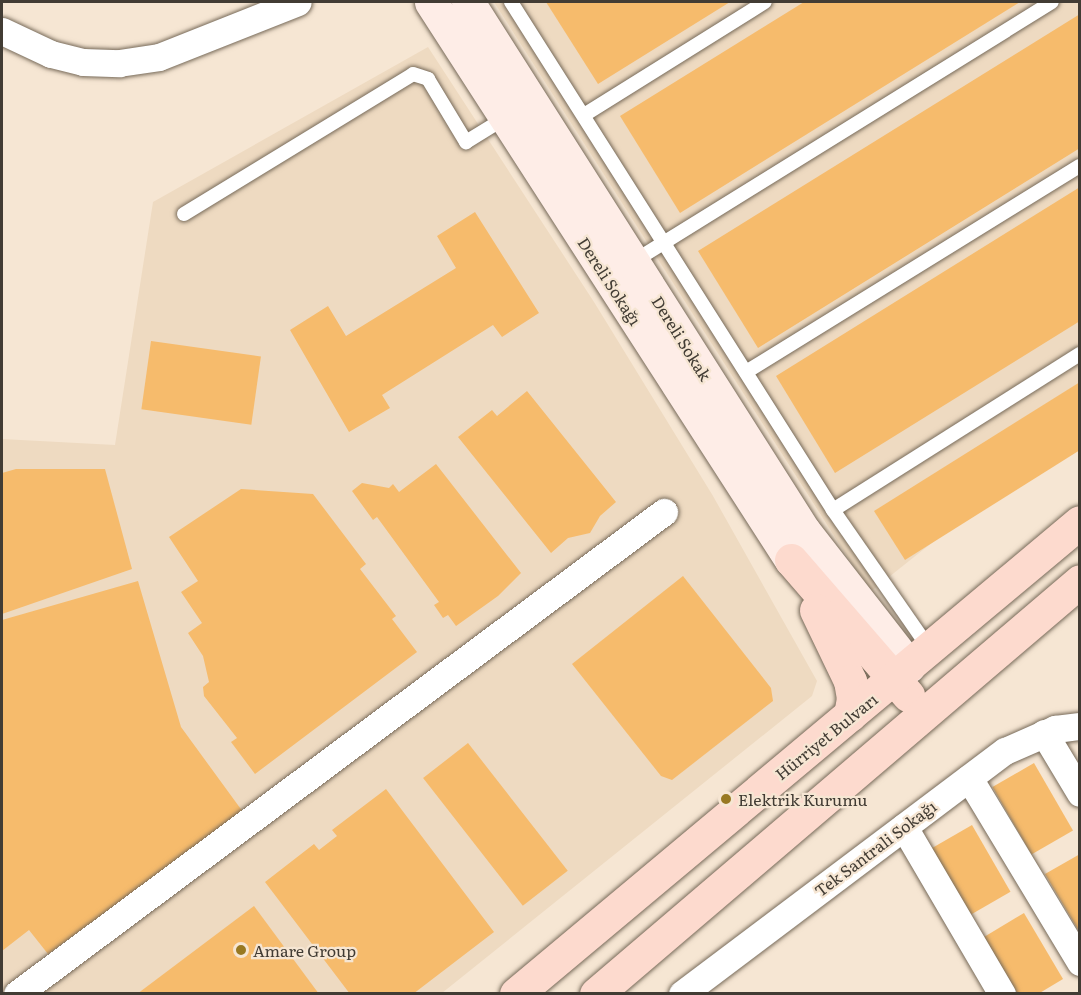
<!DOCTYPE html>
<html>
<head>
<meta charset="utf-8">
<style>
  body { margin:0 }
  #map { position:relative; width:1081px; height:995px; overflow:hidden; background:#f6e6d3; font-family:Literata,serif }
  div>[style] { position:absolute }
  .built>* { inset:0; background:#eedac1 }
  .building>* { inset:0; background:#f6bb6c; transform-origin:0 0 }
  .roads { filter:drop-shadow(0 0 2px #776a59) drop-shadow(0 0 2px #776a59) }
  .lane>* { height:14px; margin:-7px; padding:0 7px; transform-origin:7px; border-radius:7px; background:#fff }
  .street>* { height:27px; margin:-13.5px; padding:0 13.5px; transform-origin:13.5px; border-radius:13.5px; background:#fff }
  .secondary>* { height:33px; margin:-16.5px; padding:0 16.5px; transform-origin:16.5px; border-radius:16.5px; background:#feede7 }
  .primary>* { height:33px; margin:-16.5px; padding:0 16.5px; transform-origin:16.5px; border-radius:16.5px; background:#fddace }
  .dots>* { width:16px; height:16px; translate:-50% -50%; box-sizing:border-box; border:3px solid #f6e6d3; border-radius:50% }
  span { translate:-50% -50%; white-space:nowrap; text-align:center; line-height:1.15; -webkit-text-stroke:4.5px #f6e6d3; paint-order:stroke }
  .street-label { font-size:16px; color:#423c34 }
  .poi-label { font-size:16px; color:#423c34 }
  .left { translate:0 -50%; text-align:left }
  .frame { position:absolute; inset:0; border:3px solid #423c34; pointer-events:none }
</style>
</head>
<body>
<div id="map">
  <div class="built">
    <i style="clip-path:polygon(494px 2px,1079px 2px,1079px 426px,870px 592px)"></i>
    <i style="clip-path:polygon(428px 47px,594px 302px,713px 496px,817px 681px,812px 696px,442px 993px,2px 993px,2px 439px,115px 445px,153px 202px)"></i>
  </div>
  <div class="building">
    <i style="clip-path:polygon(546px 2px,730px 2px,598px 84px)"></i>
    <i style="clip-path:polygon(804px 2px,1020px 2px,680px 213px,620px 116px)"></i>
    <i style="clip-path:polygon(1080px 14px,1080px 148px,758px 348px,698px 251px)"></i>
    <i style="clip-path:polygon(1080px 187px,1080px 321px,835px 473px,776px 376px)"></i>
    <i style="clip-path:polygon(475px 212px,539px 313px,502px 337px,493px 325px,382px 395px,390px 408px,349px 432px,290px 330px,328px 306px,346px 336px,456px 268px,437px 236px)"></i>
    <i style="left:151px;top:341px;width:111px;height:69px;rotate:8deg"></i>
    <i style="clip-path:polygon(1080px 382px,1080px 450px,905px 560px,874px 511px)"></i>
    <i style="clip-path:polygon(527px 391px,616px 502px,600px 516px,590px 533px,568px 538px,551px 553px,458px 437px,492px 410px,497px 416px)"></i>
    <i style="clip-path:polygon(436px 464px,521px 573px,498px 596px,456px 626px,448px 615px,443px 618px,434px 605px,439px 602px,377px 517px,373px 520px,352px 491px,362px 483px,389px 488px,393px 484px,399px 492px)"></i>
    <i style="clip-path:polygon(16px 469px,105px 469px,132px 569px,2px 614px,2px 473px)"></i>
    <i style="clip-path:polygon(241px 489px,313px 494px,366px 564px,360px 569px,396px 616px,392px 619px,417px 652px,255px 774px,231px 742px,237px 738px,204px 696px,203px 687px,209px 682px,203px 656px,188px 633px,202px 623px,181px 592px,198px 581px,169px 537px)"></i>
    <i style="clip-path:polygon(683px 576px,771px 688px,773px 701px,672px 780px,661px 776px,572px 664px)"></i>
    <i style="clip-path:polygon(138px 581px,181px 727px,243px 812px,48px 954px,29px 930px,2px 951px,2px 620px)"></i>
    <i style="left:468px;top:743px;width:162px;height:57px;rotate:52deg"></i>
    <i style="left:1034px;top:763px;width:78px;height:48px;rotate:60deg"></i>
    <i style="clip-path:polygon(386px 789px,494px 932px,413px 994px,350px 994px,265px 882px,314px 844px,319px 850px,337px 836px,332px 830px)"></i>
    <i style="left:972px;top:825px;width:77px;height:48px;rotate:60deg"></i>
    <i style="clip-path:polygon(1080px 854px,1080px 933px,1045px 874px)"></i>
    <i style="clip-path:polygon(254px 906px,319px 994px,137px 994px)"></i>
    <i style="clip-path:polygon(1024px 913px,1063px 979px,1038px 994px,1018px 994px,984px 937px)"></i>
  </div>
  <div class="roads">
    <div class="lane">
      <i style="left:511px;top:2px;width:601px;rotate:57.63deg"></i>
      <i style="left:833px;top:510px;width:168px;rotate:55.2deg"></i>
      <i style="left:584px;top:115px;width:213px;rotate:-32deg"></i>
      <i style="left:184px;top:214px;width:268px;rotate:-31.4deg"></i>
      <i style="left:413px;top:74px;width:16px;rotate:18deg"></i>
      <i style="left:428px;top:79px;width:74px;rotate:58.9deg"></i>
      <i style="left:466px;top:142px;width:46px;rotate:-31.6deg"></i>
      <i style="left:631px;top:263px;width:495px;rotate:-31.8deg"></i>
      <i style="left:746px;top:372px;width:392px;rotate:-31.7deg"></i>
      <i style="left:833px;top:510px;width:292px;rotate:-32.3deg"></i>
    </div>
    <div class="street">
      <i style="left:2px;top:31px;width:54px;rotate:25.1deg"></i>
      <i style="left:51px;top:54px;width:33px;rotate:14deg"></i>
      <i style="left:83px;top:62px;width:36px;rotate:2deg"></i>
      <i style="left:119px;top:63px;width:40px;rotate:-8.5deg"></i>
      <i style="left:159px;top:57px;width:149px;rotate:-21.6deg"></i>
      <i style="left:1044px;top:733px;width:70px;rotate:59deg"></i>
      <i style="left:969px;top:778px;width:215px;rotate:58.9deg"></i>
      <i style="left:904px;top:827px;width:194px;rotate:59.6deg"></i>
      <i style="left:17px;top:994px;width:807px;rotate:-36.69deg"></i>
      <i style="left:682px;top:994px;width:404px;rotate:-37deg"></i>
      <i style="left:1005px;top:751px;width:55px;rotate:-23.7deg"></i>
      <i style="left:1055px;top:729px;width:25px;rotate:-7deg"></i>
    </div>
    <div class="secondary">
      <i style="left:431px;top:2px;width:664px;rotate:57.17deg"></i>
      <i style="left:468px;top:2px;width:627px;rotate:57.58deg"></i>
      <i style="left:804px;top:531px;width:171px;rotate:52.1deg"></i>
    </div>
    <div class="primary">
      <i style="left:791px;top:560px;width:179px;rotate:49.1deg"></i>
      <i style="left:816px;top:610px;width:79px;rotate:64.4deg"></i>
      <i style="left:850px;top:681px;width:17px;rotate:80deg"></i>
      <i style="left:853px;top:698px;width:17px;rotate:100deg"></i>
      <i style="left:516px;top:994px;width:735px;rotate:-39.93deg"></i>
      <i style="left:596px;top:994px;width:636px;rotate:-40.47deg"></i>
    </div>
  </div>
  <div class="dots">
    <i style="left:726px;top:799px;background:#987922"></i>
    <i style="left:241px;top:950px;background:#987922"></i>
  </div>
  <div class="street-label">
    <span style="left:610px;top:281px;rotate:57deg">Dereli Sokağı</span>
    <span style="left:682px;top:338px;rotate:58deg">Dereli Sokak</span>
    <span style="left:826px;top:736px;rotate:-39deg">Hürriyet Bulvarı</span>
    <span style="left:875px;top:848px;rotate:-37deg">Tek Santrali Sokağı</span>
  </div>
  <div class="poi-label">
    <span class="left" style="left:738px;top:799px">Elektrik Kurumu</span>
    <span class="left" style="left:253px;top:950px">Amare Group</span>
  </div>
  <div class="frame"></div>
</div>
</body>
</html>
